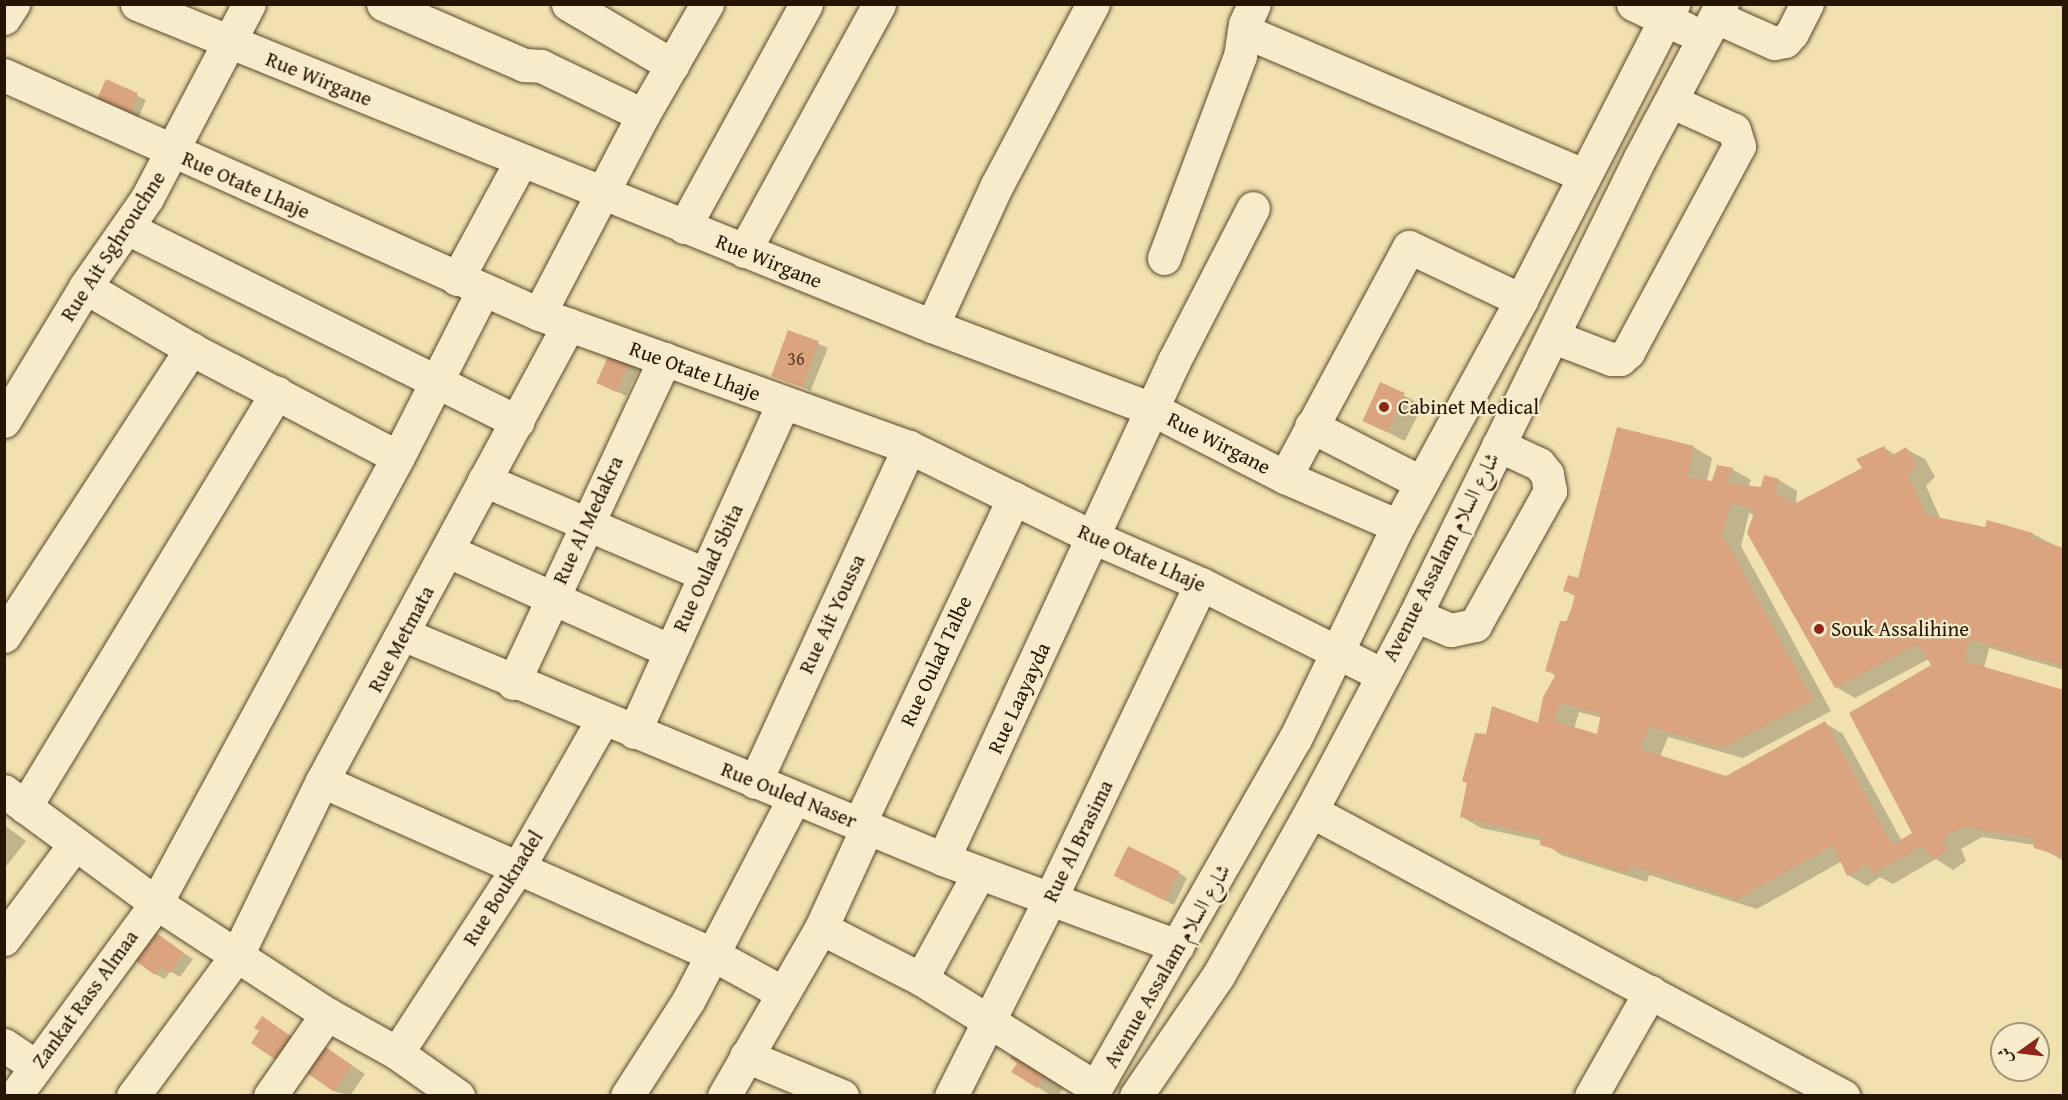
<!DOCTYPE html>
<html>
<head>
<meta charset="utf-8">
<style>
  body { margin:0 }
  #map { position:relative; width:2068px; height:1100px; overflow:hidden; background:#f1e1af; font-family:"Gentium Book Plus",Amiri,serif }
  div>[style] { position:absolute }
  .shadow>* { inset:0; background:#0003; transform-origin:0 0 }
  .building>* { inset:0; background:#daa47e; transform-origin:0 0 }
  .roads { filter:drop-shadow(0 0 2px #58482c) drop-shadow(0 0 2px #58482c) }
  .minor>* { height:33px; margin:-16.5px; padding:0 16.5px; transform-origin:16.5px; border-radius:16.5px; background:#f6eccb }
  .dots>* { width:16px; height:16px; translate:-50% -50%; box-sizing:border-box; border:3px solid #f6eccb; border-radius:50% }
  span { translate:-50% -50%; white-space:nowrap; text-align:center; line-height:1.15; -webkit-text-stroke:4.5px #f6eccb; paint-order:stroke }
  .number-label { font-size:18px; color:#523920 }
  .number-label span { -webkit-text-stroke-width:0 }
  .street-label { font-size:21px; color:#251501 }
  .poi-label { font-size:21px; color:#251501 }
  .left { translate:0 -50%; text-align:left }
  .frame { position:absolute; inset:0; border:6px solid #251501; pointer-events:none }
  .north { position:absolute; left:1990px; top:1022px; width:60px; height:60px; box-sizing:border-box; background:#f6eccb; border:2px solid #a2967a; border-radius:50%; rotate:256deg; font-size:16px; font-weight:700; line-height:24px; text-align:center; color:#251501 }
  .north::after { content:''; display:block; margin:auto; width:21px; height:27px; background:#8f2418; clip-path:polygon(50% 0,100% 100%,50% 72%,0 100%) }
</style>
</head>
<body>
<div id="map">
  <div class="shadow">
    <i style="clip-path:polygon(107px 81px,146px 100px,136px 123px)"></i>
    <i style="left:789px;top:332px;width:42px;height:46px;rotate:22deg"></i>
    <i style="clip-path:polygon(629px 362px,639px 368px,626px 396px,599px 383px)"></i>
    <i style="left:1381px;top:384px;width:47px;height:40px;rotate:27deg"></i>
    <i style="clip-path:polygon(evenodd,1693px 447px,1712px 458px,1707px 481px,1713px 482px,1732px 469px,1751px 480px,1748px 487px,1762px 489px,1765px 477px,1779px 480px,1797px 491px,1796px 505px,1865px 469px,1884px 448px,1896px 455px,1906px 449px,1925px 459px,1935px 477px,1926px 486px,1941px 520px,1986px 529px,1988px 522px,2033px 534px,2064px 550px,2064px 670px,1989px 648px,1984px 668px,2064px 691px,2064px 861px,2035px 845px,1982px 837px,1961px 849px,1966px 861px,1953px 870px,1936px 859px,1893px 884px,1880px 877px,1867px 886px,1848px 875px,1842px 861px,1757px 909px,1649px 875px,1647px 882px,1561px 855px,1542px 841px,1481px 828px,1462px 817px,1487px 736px,1539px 725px,1556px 676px,1547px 670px,1576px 597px,1565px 590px,1579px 579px,1693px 447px,1749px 513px,1755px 515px,1836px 687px,1855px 698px,1929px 659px,1933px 665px,1914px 833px,1902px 841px,1843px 734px,1825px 723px,1726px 778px,1660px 757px,1668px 737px,1743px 758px,1831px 711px,1741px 546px,1749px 513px,1693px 447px,1579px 712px,1602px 718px,1598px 736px,1574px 729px,1579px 712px)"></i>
    <i style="clip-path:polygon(4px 825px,26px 841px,4px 869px)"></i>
    <i style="clip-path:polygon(1178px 872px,1187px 878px,1174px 905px,1125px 881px)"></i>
    <i style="clip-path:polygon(156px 934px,193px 959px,180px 977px,170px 971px,165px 979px,155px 974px)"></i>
    <i style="clip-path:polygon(321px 1045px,365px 1074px,350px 1096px,334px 1091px)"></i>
    <i style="clip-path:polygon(1013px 1071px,1071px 1076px,1058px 1096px,1052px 1096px)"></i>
  </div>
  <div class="building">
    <i style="left:106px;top:79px;width:35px;height:27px;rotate:24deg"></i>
    <i style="left:788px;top:330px;width:33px;height:49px;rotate:20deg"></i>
    <i style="left:610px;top:352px;width:22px;height:34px;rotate:24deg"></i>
    <i style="left:1380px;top:382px;width:27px;height:43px;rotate:24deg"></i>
    <i style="clip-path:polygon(evenodd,1617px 427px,1694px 446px,1687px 477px,1712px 481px,1717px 465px,1733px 468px,1726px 483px,1761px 487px,1764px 475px,1779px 479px,1775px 493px,1796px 503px,1862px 468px,1856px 459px,1884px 446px,1891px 456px,1906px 447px,1917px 466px,1908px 475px,1926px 515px,1985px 527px,1987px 520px,2033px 533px,2031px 538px,2064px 548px,2064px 666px,1970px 639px,1964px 661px,2064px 690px,2064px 857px,2034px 848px,2033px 838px,1963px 827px,1943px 838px,1948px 850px,1933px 860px,1922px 846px,1873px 874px,1867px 863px,1847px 876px,1833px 845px,1737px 899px,1630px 865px,1628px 873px,1540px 845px,1541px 836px,1460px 817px,1467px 783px,1462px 781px,1475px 733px,1486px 734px,1492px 706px,1538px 723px,1543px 697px,1556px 674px,1545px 671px,1560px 621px,1568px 621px,1575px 595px,1563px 591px,1568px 575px,1578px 578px,1617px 427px,1731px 503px,1755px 510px,1747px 533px,1835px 688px,1918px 644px,1931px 665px,1849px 713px,1912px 833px,1892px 845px,1825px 721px,1726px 776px,1640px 749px,1649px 727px,1723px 748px,1813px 700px,1722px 534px,1731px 503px,1617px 427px,1560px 702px,1601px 714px,1597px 734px,1554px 721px,1560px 702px)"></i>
    <i style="left:1128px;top:846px;width:57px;height:33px;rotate:26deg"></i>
    <i style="clip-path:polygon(147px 926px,184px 953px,170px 973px,161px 967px,155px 975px,127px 955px)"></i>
    <i style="clip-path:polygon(262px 1016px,298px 1041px,282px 1064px,251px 1043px,259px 1031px,254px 1028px)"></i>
    <i style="clip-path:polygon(1020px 1042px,1053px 1064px,1037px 1088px,1011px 1072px,1017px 1063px,1010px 1058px)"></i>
    <i style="left:320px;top:1043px;width:39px;height:32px;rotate:35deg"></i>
  </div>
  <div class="roads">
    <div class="minor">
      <i style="left:137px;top:4px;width:858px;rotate:22.05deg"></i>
      <i style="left:932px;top:326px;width:237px;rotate:20.7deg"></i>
      <i style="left:1154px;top:410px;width:147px;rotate:27.1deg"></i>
      <i style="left:1285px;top:477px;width:123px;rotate:23.4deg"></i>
      <i style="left:383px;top:4px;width:154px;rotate:23.4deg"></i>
      <i style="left:524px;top:65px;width:17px;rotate:3deg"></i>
      <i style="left:541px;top:66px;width:113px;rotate:25.7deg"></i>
      <i style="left:568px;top:4px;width:121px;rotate:30.4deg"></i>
      <i style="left:1633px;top:4px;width:59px;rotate:25.3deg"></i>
      <i style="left:1716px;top:17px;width:64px;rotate:24.1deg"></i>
      <i style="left:1774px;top:43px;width:11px;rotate:-10deg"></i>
      <i style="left:1785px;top:41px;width:11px;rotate:-49deg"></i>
      <i style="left:1792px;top:33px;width:33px;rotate:-63deg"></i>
      <i style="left:4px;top:18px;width:17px;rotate:-57deg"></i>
      <i style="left:1244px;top:31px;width:368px;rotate:23deg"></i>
      <i style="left:4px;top:75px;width:586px;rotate:24.07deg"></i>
      <i style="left:539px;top:314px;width:393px;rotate:19.8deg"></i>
      <i style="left:909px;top:447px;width:207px;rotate:26.1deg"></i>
      <i style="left:1095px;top:538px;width:116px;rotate:23.5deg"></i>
      <i style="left:1201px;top:584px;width:201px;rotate:26.6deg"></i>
      <i style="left:684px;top:227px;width:254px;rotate:-61.3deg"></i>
      <i style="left:127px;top:228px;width:436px;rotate:26.4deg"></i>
      <i style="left:744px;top:251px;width:281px;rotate:-61.3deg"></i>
      <i style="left:1164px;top:258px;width:216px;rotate:-69.4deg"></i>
      <i style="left:1240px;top:56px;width:32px;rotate:-81deg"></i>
      <i style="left:1245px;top:24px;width:22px;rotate:-66deg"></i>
      <i style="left:457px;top:279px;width:134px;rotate:-61.5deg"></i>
      <i style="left:85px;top:287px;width:123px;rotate:30.3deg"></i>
      <i style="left:191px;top:349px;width:233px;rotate:27.6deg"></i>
      <i style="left:539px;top:314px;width:225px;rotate:-62.4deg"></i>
      <i style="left:643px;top:115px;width:128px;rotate:-60deg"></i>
      <i style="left:932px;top:326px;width:155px;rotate:-65.3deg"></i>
      <i style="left:997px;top:185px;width:205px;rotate:-62.1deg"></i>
      <i style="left:1554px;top:337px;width:61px;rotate:21.1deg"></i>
      <i style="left:1611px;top:359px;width:9px"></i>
      <i style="left:1620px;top:359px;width:11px;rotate:-41deg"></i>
      <i style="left:1628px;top:352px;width:234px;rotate:-61.7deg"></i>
      <i style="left:1739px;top:146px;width:17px;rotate:-107deg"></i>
      <i style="left:1734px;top:130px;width:69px;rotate:-155.3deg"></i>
      <i style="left:4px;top:421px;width:157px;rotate:-58.8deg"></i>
      <i style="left:85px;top:287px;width:108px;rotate:-55.1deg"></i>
      <i style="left:147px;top:198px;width:219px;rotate:-62.3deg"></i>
      <i style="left:1311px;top:426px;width:123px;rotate:27.2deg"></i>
      <i style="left:1285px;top:477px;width:261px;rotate:-61.7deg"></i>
      <i style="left:1409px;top:247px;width:124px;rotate:25.3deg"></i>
      <i style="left:484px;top:480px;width:239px;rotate:23.1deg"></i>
      <i style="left:448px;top:551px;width:243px;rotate:24.2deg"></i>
      <i style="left:1415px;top:615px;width:39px;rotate:23deg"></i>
      <i style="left:1451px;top:630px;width:25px;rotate:-12deg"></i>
      <i style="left:1475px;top:625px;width:154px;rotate:-60.8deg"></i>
      <i style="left:1550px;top:491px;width:17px;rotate:-100deg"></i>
      <i style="left:1547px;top:474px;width:13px;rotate:-129deg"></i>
      <i style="left:1539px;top:464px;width:45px;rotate:-155.1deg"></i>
      <i style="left:405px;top:635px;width:583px;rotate:22.6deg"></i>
      <i style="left:943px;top:859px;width:250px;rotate:20.4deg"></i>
      <i style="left:4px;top:636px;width:343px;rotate:-56.9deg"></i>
      <i style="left:513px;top:683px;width:358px;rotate:-64.9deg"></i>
      <i style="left:634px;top:732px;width:360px;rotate:-65.6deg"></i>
      <i style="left:322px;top:781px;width:429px;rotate:23.9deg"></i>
      <i style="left:714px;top:955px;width:79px;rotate:28.8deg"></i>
      <i style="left:755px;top:782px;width:369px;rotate:-65.3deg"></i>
      <i style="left:4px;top:791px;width:189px;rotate:36.4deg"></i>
      <i style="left:156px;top:903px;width:204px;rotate:33deg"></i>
      <i style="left:327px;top:1014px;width:80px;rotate:29.1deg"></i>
      <i style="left:397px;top:1053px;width:75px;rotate:35.2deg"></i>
      <i style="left:25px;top:807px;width:485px;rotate:-58.7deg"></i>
      <i style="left:1311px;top:811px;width:604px;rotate:28.18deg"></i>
      <i style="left:859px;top:824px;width:361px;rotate:-64.6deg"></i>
      <i style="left:943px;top:859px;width:549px;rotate:-65.12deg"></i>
      <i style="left:1174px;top:361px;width:172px;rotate:-62.7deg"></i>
      <i style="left:821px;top:928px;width:112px;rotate:27deg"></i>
      <i style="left:921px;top:979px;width:206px;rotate:31.9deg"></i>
      <i style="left:4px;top:939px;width:117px;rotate:-53.3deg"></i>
      <i style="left:921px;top:979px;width:121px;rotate:-61.3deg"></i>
      <i style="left:4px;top:1045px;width:37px;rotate:34deg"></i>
      <i style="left:397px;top:1053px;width:223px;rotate:-56.9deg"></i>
      <i style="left:519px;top:866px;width:169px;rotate:-60.3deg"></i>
      <i style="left:746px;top:1056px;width:104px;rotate:22.6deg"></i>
      <i style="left:15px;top:1096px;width:239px;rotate:-53.8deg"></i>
      <i style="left:156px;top:903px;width:507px;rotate:-61.52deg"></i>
      <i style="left:398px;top:457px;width:187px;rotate:-63deg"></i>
      <i style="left:133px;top:1096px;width:175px;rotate:-53.6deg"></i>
      <i style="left:237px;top:955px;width:194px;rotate:-64deg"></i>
      <i style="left:322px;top:781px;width:519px;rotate:-61.61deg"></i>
      <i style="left:270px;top:1096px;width:100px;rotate:-55.2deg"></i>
      <i style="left:627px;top:1096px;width:113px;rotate:-57.3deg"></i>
      <i style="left:688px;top:1001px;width:229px;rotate:-62.4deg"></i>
      <i style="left:724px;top:1096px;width:194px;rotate:-60deg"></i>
      <i style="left:821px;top:928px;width:110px;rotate:-65.3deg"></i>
      <i style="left:951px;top:1096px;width:220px;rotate:-63.3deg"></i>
      <i style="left:1050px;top:899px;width:349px;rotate:-64.4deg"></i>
      <i style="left:1091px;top:1096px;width:411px;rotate:-60.3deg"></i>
      <i style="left:1295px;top:739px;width:237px;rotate:-64.2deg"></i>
      <i style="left:1398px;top:526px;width:257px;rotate:-61.4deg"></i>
      <i style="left:1521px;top:300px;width:333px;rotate:-62.8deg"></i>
      <i style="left:1136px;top:1096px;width:145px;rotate:-55.7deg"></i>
      <i style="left:1218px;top:976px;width:189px;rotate:-60.6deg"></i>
      <i style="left:1311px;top:811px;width:222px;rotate:-62deg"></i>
      <i style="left:1415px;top:615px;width:509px;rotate:-63.79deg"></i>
      <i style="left:1640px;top:158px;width:174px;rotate:-62deg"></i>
      <i style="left:1591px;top:1096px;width:120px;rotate:-60.4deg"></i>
    </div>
  </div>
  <div class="dots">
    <i style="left:1384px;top:407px;background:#8f2418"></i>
    <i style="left:1819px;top:629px;background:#8f2418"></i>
  </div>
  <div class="number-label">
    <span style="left:796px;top:359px">36</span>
  </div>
  <div class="street-label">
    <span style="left:319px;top:79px;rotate:22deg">Rue Wirgane</span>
    <span style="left:246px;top:185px;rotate:24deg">Rue Otate Lhaje</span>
    <span style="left:113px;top:246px;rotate:-57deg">Rue Ait Sghrouchne</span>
    <span style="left:769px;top:261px;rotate:22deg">Rue Wirgane</span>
    <span style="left:695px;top:371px;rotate:20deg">Rue Otate Lhaje</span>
    <span style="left:1219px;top:443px;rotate:27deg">Rue Wirgane</span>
    <span style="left:588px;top:520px;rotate:-65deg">Rue Al Medakra</span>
    <span style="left:1441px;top:557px;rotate:-63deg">Avenue Assalam شارع السلام</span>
    <span style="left:1142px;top:558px;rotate:24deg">Rue Otate Lhaje</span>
    <span style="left:708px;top:568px;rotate:-65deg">Rue Oulad Sbita</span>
    <span style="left:832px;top:614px;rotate:-65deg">Rue Ait Youssa</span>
    <span style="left:401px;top:639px;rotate:-62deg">Rue Metmata</span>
    <span style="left:936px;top:661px;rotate:-65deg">Rue Oulad Talbe</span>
    <span style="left:1019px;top:698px;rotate:-65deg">Rue Laayayda</span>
    <span style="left:789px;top:795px;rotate:22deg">Rue Ouled Naser</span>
    <span style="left:1078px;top:841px;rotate:-64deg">Rue Al Brasima</span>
    <span style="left:503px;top:888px;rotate:-58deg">Rue Bouknadel</span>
    <span style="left:1167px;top:966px;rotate:-60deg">Avenue Assalam شارع السلام</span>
    <span style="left:85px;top:999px;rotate:-54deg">Zankat Rass Almaa</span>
  </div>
  <div class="poi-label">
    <span class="left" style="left:1398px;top:407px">Cabinet Medical</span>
    <span class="left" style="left:1831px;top:629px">Souk Assalihine</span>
  </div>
  <div class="frame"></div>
  <div class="north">ش</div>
</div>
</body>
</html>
